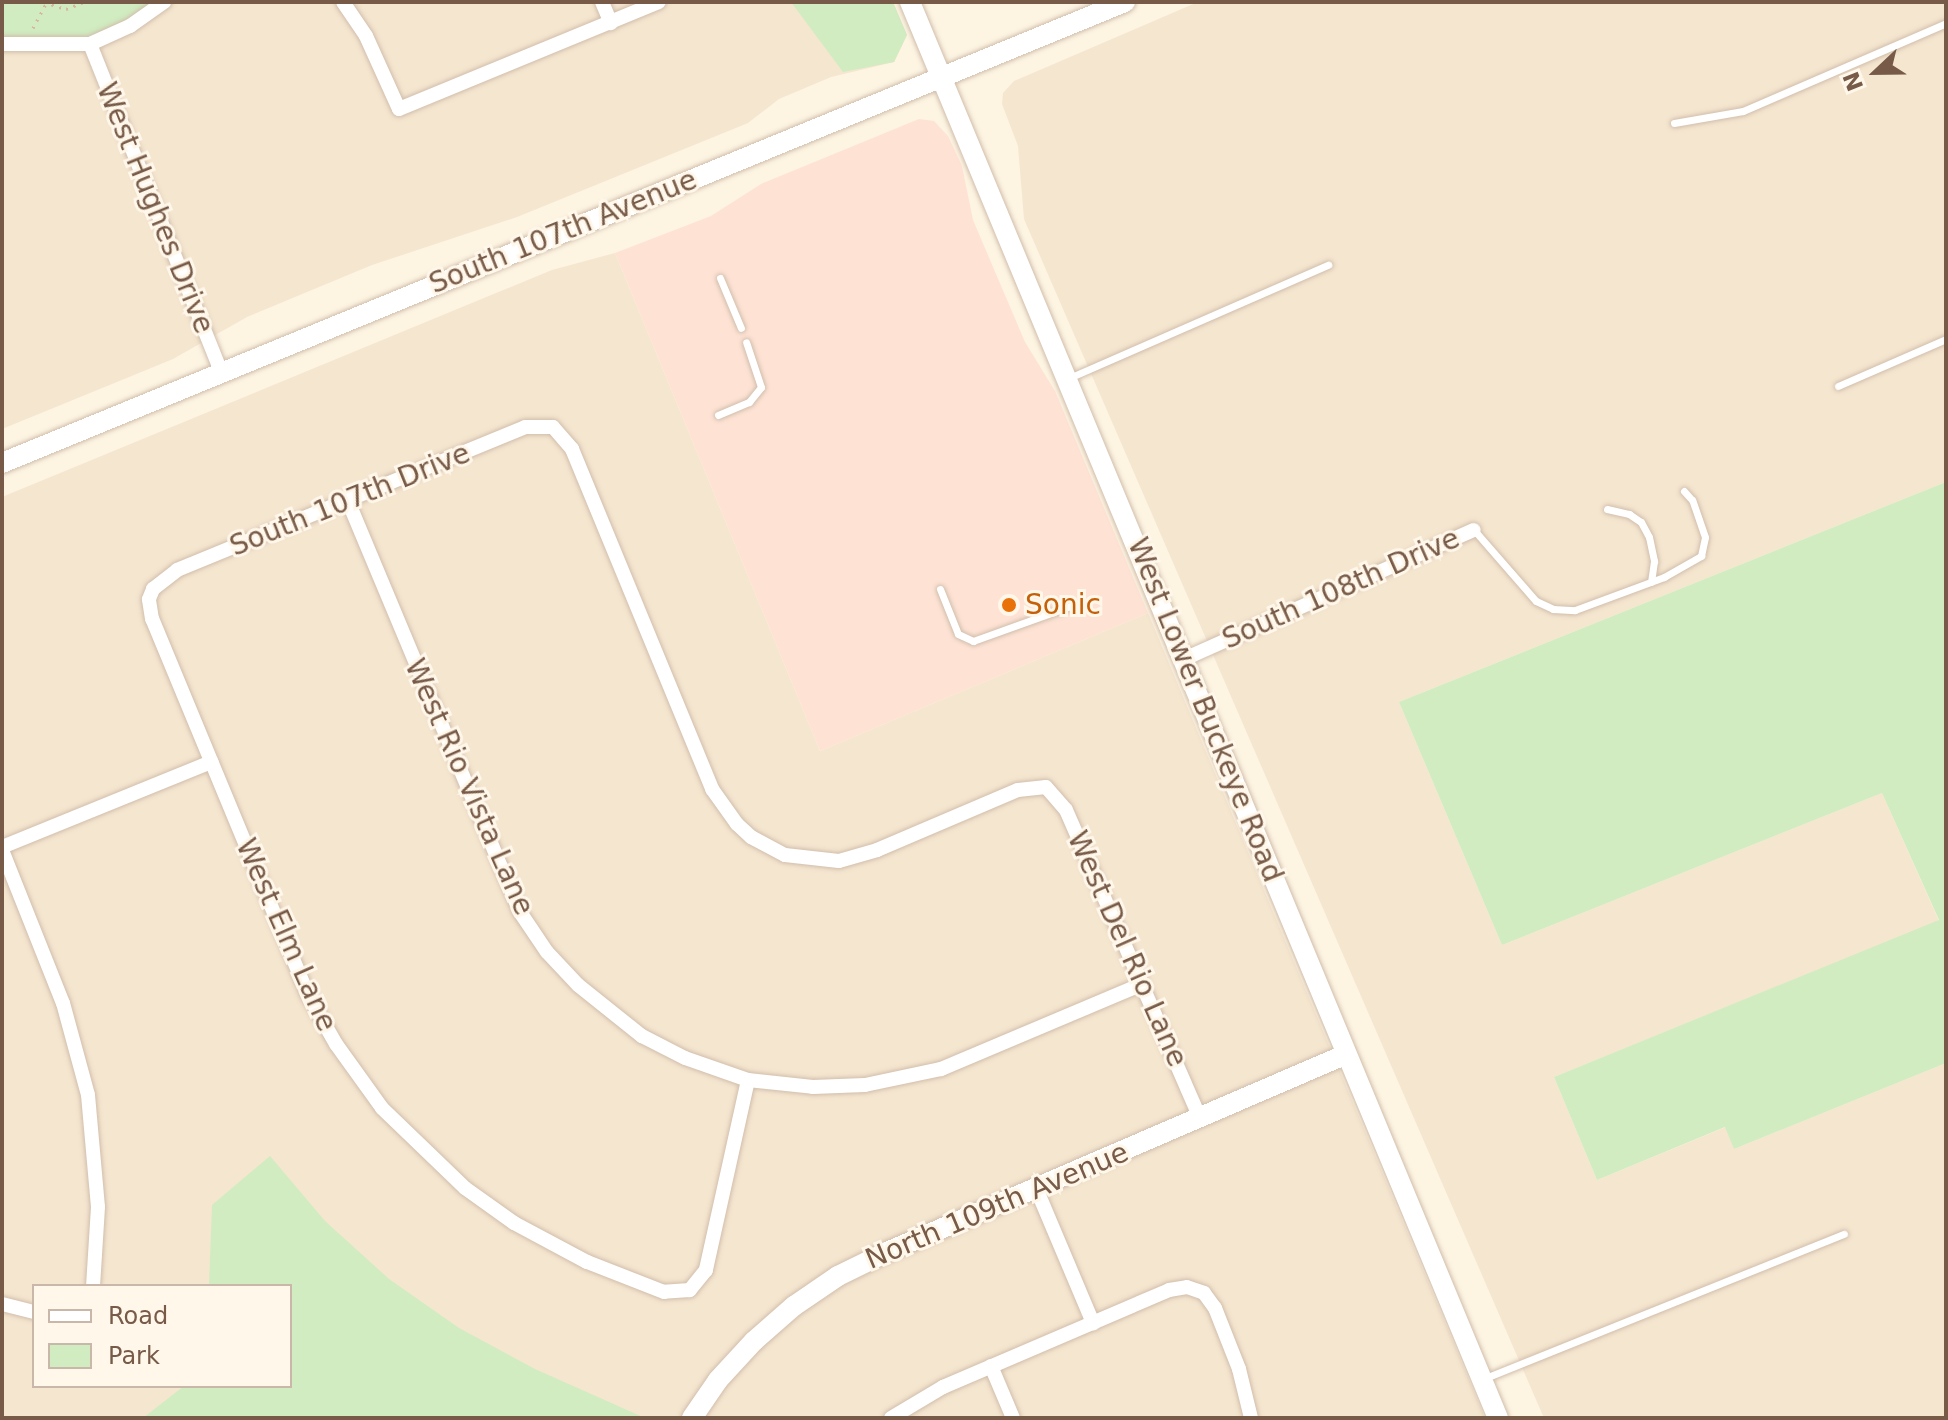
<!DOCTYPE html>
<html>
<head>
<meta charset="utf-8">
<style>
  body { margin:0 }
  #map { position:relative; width:1948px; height:1420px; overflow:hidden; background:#fdf4e2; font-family:"DejaVu Sans",sans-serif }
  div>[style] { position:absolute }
  .residential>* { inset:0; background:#f5e6d0 }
  .commercial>* { inset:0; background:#fee3d5 }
  .green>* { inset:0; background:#d0ecc0 }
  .path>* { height:3px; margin-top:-1.5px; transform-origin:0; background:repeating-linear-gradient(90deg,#d9b69b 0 2px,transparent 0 8px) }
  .roads { filter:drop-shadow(0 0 2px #d1beab) drop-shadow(0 0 2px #d1beab) }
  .lane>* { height:7px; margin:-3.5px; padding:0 3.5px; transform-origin:3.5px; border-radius:3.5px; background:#fff }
  .street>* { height:14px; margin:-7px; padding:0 7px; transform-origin:7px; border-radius:7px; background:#fff }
  .secondary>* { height:20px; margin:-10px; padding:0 10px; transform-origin:10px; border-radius:10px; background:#fff }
  .dots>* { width:22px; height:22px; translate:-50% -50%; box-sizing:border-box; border:4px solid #fff7ea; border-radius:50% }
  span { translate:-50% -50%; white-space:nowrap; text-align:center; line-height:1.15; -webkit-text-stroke:6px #fff7ea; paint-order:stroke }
  .street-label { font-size:28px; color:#775a47 }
  .food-label { font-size:28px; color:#c56008 }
  .left { translate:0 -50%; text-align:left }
  .frame { position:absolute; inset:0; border:4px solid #775a47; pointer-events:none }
  .legend { position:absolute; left:32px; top:1284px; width:260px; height:104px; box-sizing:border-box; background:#fff7ea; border:2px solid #c9b8a9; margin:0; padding:10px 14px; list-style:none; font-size:24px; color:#775a47 }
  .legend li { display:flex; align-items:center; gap:16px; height:40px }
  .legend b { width:40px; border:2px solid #c9b8a9 }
  .north { position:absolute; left:1836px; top:32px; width:80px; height:80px; -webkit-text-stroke:6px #fff7ea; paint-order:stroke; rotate:248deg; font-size:22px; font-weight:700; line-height:32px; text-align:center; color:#775a47 }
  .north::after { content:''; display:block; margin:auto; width:28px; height:36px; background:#775a47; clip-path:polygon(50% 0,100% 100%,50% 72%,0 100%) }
</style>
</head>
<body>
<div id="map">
  <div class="residential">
    <i style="clip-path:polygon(2px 2px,893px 2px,907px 35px,894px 62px,831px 77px,779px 99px,748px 123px,517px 217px,372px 265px,247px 317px,173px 359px,2px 429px)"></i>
    <i style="clip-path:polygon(1198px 2px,1946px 2px,1946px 482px,1399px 702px,1502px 945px,1882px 793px,1939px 921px,1554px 1077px,1597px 1180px,1726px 1127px,1734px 1149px,1946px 1063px,1946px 1418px,1544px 1418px,1024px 219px,1018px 146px,1002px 104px,1003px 93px,1014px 81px)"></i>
    <i style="clip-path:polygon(evenodd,615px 253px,820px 751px,1148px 613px,1485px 1418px,2px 1418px,2px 497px,552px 270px,615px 253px,34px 1286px,290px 1286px,290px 1386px,34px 1386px,34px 1286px)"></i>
  </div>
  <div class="commercial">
    <i style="clip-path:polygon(919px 119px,934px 121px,948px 136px,962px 166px,973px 220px,1025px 342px,1055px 391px,1148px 613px,820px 751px,615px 253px,711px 216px,761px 184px)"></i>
  </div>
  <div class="green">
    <i style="clip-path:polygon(2px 2px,164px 2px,90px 44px,2px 44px)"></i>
    <i style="clip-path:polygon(791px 2px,893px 2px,907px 35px,894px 62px,843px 72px)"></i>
    <i style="clip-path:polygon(1946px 482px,1946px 1063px,1734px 1149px,1725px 1127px,1597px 1180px,1554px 1077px,1939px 920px,1882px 793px,1502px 945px,1399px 702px)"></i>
    <i style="clip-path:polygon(270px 1156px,325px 1221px,389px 1279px,459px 1328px,535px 1369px,645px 1418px,143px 1418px,184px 1386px,290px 1386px,290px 1286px,209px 1286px,212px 1205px)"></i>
  </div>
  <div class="path">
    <i style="left:44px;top:2px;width:23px;rotate:18deg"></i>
    <i style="left:66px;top:9px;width:19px;rotate:-21deg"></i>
    <i style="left:33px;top:28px;width:27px;rotate:-62deg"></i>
  </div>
  <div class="roads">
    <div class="lane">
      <i style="left:1674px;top:123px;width:70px;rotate:-9.9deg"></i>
      <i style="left:1743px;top:111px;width:221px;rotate:-23.4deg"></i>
      <i style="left:720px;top:278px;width:54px;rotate:67.2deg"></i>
      <i style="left:1069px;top:378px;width:283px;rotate:-23.6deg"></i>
      <i style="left:1838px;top:386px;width:118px;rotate:-23.5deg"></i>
      <i style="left:718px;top:415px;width:34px;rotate:-23deg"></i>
      <i style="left:749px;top:402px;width:19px;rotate:-51deg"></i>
      <i style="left:761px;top:387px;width:47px;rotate:-108.4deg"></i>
      <i style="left:1607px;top:509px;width:23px;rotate:13deg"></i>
      <i style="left:1629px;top:514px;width:14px;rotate:34deg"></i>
      <i style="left:1641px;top:522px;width:17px;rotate:62deg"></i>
      <i style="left:1649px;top:537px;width:25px;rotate:78deg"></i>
      <i style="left:1654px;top:561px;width:21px;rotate:98deg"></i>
      <i style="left:1474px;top:530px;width:94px;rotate:48.9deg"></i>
      <i style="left:1536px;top:601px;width:19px;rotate:25deg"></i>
      <i style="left:1553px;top:609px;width:22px;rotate:3deg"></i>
      <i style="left:1575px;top:610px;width:95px;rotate:-20.3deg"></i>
      <i style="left:1664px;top:577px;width:43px;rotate:-29.6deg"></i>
      <i style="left:1701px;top:556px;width:19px;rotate:-78deg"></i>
      <i style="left:1705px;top:537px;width:39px;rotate:-109deg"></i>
      <i style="left:1692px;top:500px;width:12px;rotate:-132deg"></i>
      <i style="left:940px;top:589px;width:48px;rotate:68.2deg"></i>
      <i style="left:958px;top:634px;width:17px;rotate:25deg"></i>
      <i style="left:973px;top:641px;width:103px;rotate:-19.8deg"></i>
      <i style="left:1483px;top:1379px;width:389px;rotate:-21.9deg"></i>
    </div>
    <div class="street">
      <i style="left:343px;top:2px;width:41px;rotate:55.9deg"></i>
      <i style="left:366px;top:36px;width:80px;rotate:65.7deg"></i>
      <i style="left:399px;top:109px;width:281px;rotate:-22.4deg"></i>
      <i style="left:602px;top:2px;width:23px;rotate:67deg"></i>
      <i style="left:2px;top:44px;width:88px"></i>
      <i style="left:90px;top:44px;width:44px;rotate:-24.2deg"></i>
      <i style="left:130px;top:26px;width:42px;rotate:-35.2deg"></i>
      <i style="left:90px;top:44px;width:353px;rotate:68.2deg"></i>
      <i style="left:348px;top:501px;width:446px;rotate:67.3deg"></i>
      <i style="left:520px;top:912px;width:48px;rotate:56deg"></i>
      <i style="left:547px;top:952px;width:45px;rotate:46.8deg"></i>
      <i style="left:578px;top:985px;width:82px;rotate:38.6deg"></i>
      <i style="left:642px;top:1036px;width:48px;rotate:27.1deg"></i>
      <i style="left:685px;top:1058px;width:67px;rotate:19.2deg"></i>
      <i style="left:748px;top:1080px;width:65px;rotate:6.1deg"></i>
      <i style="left:813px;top:1087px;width:52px;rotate:-2.2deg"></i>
      <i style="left:865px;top:1085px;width:78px;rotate:-11.9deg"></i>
      <i style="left:941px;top:1069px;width:218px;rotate:-22.9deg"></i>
      <i style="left:1184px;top:659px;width:317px;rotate:-24deg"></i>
      <i style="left:2px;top:847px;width:226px;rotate:-22.1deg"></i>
      <i style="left:2px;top:850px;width:165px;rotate:68.3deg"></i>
      <i style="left:63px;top:1003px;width:95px;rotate:74.8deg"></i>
      <i style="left:88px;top:1095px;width:112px;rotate:84.9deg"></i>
      <i style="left:98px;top:1207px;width:79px;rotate:93.6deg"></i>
      <i style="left:748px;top:1080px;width:195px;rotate:102.5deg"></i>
      <i style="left:706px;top:1270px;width:26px;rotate:129deg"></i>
      <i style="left:690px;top:1290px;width:26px;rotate:176deg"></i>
      <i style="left:664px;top:1292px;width:83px;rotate:-158.7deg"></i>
      <i style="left:587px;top:1262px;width:83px;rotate:-151.9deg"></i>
      <i style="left:514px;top:1223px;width:60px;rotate:-144.5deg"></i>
      <i style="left:465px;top:1188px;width:115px;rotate:-136.1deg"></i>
      <i style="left:382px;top:1108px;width:79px;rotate:-125.7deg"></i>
      <i style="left:336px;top:1044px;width:56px;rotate:-119.7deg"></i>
      <i style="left:308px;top:995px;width:407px;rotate:-112.5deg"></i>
      <i style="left:152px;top:619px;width:20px;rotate:-99deg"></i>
      <i style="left:149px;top:599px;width:11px;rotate:-68deg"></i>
      <i style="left:153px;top:589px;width:31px;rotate:-38deg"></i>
      <i style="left:177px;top:570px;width:376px;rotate:-22.3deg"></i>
      <i style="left:525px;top:427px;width:28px"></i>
      <i style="left:553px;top:427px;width:29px;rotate:49deg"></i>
      <i style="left:572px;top:449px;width:368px;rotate:67.6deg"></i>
      <i style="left:712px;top:789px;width:43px;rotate:54.5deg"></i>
      <i style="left:737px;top:824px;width:19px;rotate:43deg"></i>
      <i style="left:751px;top:837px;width:38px;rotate:28deg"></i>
      <i style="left:785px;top:855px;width:54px;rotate:6.3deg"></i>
      <i style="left:839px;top:861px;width:40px;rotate:-16deg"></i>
      <i style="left:877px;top:850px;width:153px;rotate:-23.1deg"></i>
      <i style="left:1018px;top:790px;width:28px;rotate:-6deg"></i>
      <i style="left:1046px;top:787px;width:30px;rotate:49deg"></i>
      <i style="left:1066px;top:810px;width:336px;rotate:66.5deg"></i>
      <i style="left:1036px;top:1188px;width:147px;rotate:67.1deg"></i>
      <i style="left:2px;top:1304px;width:33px;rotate:14deg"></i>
      <i style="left:991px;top:1366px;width:56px;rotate:67.1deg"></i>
      <i style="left:891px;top:1418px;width:61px;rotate:-30.8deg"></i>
      <i style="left:943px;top:1387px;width:246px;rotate:-23.2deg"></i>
      <i style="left:1169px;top:1290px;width:18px;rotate:-9deg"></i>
      <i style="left:1187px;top:1287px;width:18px;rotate:19deg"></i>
      <i style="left:1204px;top:1293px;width:19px;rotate:54deg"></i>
      <i style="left:1215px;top:1308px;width:66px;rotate:68.5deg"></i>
      <i style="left:1239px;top:1369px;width:50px;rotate:76.2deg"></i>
    </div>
    <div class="secondary">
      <i style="left:910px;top:2px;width:1533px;rotate:67.45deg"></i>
      <i style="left:2px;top:463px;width:1214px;rotate:-22.32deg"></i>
      <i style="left:692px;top:1418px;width:46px;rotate:-55.6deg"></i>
      <i style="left:718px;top:1380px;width:53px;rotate:-47.3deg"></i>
      <i style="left:754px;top:1341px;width:53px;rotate:-41.2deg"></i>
      <i style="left:794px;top:1306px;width:53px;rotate:-34.3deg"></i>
      <i style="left:838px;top:1276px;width:55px;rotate:-26.1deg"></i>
      <i style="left:887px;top:1252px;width:499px;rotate:-23.3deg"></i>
    </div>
  </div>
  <div class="dots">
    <i style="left:1009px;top:605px;background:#e8710a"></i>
  </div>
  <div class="street-label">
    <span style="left:155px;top:208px;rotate:68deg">West Hughes Drive</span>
    <span style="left:563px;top:232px;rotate:-22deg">South 107th Avenue</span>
    <span style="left:350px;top:500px;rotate:-22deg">South 107th Drive</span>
    <span style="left:1341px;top:589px;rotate:-24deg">South 108th Drive</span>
    <span style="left:1205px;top:710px;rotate:68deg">West Lower Buckeye Road</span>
    <span style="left:469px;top:787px;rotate:66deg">West Rio Vista Lane</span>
    <span style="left:286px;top:935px;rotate:66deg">West Elm Lane</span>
    <span style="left:1127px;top:949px;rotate:66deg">West Del Rio Lane</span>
    <span style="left:997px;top:1206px;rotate:-23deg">North 109th Avenue</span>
  </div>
  <div class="food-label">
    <span class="left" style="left:1025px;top:605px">Sonic</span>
  </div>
  <div class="frame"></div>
  <ul class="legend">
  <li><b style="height:10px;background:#fff"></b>Road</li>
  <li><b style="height:22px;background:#d0ecc0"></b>Park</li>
  </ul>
  <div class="north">N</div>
</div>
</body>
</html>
